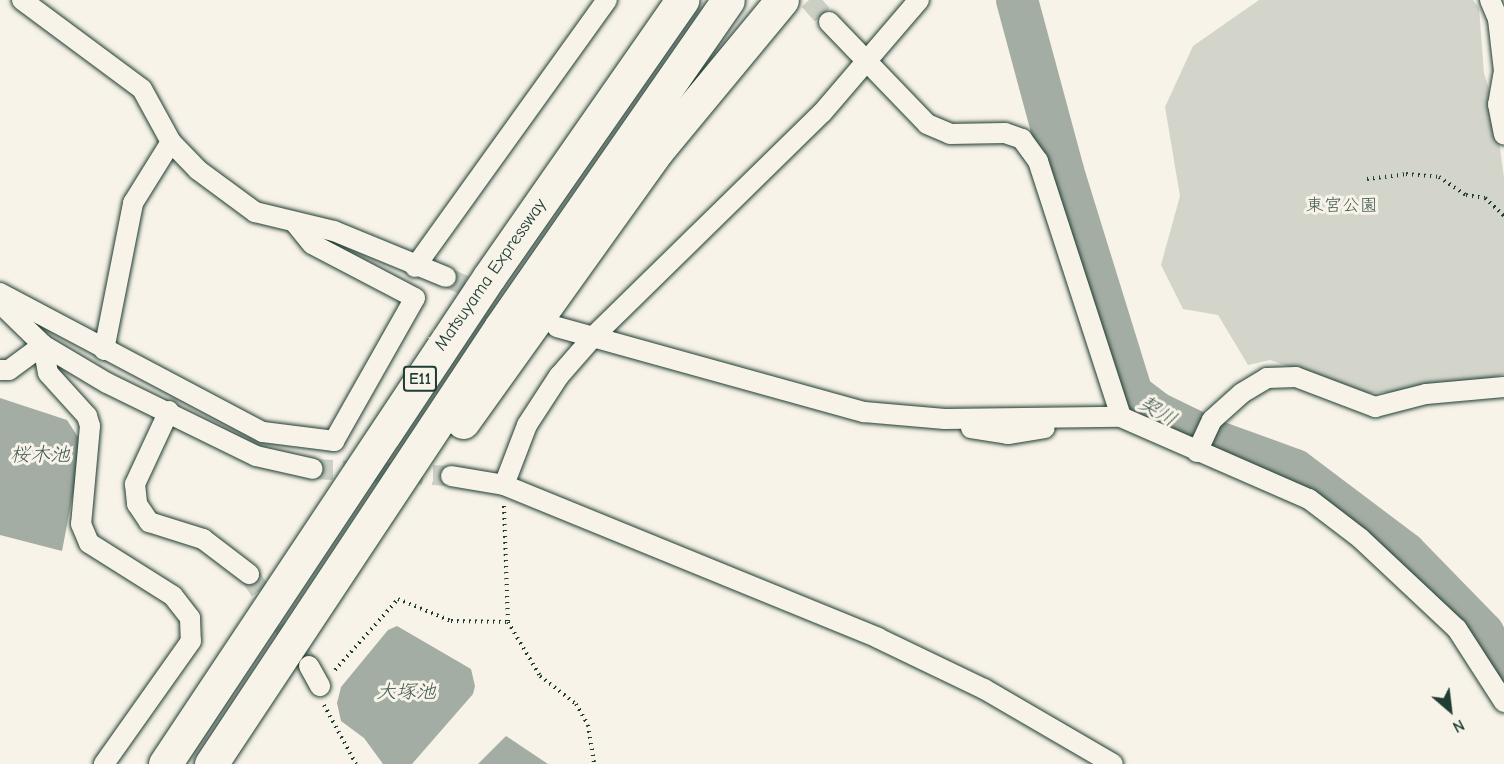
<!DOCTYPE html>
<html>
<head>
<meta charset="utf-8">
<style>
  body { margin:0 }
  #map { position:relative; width:1504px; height:764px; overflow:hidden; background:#f7f3e8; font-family:"Comic Neue","Klee One",sans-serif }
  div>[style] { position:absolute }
  .green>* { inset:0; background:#d3d5ca }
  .water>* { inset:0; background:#a4ada3 }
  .river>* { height:42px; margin:-21px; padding:0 21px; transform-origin:21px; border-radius:21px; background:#a4ada3 }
  .street-tunnel>* { height:20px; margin-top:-10px; transform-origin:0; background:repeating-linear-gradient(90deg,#cccfc4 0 20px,transparent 0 30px) }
  .path>* { height:4px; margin-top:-2px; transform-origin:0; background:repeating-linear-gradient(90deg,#1f3d34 0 1.5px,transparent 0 6px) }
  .roads { filter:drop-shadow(0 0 2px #1f3d34) drop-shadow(0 0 2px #1f3d34) }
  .street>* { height:20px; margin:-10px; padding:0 10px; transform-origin:10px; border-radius:10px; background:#f7f3e8 }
  .highway>* { height:33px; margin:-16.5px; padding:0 16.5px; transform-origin:16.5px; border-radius:16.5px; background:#f7f3e8 }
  span { translate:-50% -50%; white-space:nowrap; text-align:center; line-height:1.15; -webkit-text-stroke:6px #f7f3e8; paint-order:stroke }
  .shield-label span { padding:2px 4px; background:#f7f3e8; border:2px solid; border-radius:4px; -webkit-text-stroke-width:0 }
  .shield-label { font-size:16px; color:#1f3d34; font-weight:700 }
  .park-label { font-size:18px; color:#435b52 }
  .street-label { font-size:18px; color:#1f3d34 }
  .water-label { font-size:20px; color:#405950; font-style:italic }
  .north { position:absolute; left:1420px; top:680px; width:60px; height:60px; -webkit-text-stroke:4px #f7f3e8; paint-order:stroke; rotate:152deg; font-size:16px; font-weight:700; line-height:24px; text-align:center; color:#1f3d34 }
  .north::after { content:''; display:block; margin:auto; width:21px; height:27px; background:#1f3d34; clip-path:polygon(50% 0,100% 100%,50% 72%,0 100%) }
</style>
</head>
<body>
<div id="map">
  <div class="green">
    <i style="clip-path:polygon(1259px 0,1473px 0,1479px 8px,1484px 73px,1495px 110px,1504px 178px,1504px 374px,1453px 390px,1366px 393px,1270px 360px,1248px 365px,1218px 315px,1183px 309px,1161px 265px,1180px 196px,1165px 107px,1193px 46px)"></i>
  </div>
  <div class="water">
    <i style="clip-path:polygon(0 398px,67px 420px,78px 437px,81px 452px,62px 551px,0 535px)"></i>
    <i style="clip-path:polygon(397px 626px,471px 669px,475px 686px,473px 694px,412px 764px,383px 764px,364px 738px,341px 721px,337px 703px,341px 687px,388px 630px)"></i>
    <i style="clip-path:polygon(506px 736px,548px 764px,478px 764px)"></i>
  </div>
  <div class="river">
    <i style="left:1017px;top:0;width:177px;rotate:74.9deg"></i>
    <i style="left:1063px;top:171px;width:233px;rotate:72.8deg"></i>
    <i style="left:1132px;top:394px;width:31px;rotate:37deg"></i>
    <i style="left:1157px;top:413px;width:64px;rotate:25.8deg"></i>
    <i style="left:1215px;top:441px;width:85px;rotate:19.9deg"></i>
    <i style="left:1295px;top:470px;width:138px;rotate:37deg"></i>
    <i style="left:1405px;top:553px;width:112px;rotate:45.7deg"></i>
    <i style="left:1483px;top:633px;width:43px;rotate:60.4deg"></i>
  </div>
  <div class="street-tunnel">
    <i style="left:809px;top:0;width:30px;rotate:48deg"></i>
    <i style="left:446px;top:277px;width:82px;rotate:24.4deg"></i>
    <i style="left:313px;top:469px;width:138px;rotate:2.9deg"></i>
    <i style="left:249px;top:574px;width:110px;rotate:56.9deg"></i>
  </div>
  <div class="path">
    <i style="left:1367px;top:179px;width:39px;rotate:-7deg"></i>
    <i style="left:1406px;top:174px;width:33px;rotate:5deg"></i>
    <i style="left:1439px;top:177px;width:32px;rotate:34deg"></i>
    <i style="left:1466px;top:195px;width:19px;rotate:9deg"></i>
    <i style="left:1485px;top:198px;width:26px;rotate:43deg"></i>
    <i style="left:504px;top:506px;width:116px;rotate:88deg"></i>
    <i style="left:508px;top:622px;width:63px;rotate:59.3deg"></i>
    <i style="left:540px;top:676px;width:46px;rotate:37.9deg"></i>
    <i style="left:576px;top:704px;width:24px;rotate:60deg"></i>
    <i style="left:588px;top:725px;width:39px;rotate:81deg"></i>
    <i style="left:335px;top:670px;width:95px;rotate:-48.4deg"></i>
    <i style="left:398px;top:599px;width:57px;rotate:22.5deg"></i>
    <i style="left:451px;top:621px;width:57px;rotate:1deg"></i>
    <i style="left:324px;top:705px;width:67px;rotate:61.5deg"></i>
  </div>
  <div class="roads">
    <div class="street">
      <i style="left:22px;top:0;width:149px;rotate:36.6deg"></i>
      <i style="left:142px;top:89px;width:60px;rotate:61.3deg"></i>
      <i style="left:171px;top:142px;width:39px;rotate:46deg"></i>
      <i style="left:198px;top:170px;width:71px;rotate:36.4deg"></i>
      <i style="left:255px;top:212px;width:81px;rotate:13.5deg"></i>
      <i style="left:334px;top:231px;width:121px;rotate:22.3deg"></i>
      <i style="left:1490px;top:0;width:21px;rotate:67deg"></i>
      <i style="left:1498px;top:19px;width:52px;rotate:83.4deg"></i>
      <i style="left:829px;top:22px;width:141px;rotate:46.1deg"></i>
      <i style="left:927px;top:124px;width:25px;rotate:23deg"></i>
      <i style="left:950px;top:134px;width:55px;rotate:-1deg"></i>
      <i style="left:1005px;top:133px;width:18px;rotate:19deg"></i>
      <i style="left:1022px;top:139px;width:27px;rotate:54deg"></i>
      <i style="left:1038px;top:161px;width:269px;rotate:72deg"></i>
      <i style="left:1504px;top:71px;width:34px;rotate:100deg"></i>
      <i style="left:1498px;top:104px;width:31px;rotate:79deg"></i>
      <i style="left:415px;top:267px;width:329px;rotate:-54.3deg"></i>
      <i style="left:0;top:293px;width:297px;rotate:27.9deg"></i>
      <i style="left:263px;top:432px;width:72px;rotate:7.2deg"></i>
      <i style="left:334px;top:441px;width:164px;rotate:-60.5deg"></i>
      <i style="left:415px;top:298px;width:116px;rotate:-152.3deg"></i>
      <i style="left:312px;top:244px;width:27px;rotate:-129deg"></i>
      <i style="left:0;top:303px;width:60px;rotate:44.3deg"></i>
      <i style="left:43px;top:345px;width:74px;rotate:30.7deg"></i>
      <i style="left:107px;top:383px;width:166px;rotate:26.1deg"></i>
      <i style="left:256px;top:456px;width:58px;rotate:12.8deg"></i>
      <i style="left:557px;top:327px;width:319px;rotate:15.5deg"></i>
      <i style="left:864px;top:412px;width:81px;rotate:4.9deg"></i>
      <i style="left:945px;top:419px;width:176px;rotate:-0.7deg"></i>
      <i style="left:1121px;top:417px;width:205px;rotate:23.6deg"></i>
      <i style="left:1309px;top:499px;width:64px;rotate:37.4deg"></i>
      <i style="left:1360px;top:538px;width:133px;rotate:43.2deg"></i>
      <i style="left:1457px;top:629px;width:87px;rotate:57.2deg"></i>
      <i style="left:43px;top:345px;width:28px;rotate:80deg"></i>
      <i style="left:48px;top:373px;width:58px;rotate:47.8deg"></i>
      <i style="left:87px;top:416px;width:10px;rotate:73deg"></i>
      <i style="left:90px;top:426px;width:98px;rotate:95.2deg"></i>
      <i style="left:81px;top:524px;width:21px;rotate:67deg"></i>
      <i style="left:89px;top:543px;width:99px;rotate:32.2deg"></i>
      <i style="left:173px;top:596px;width:28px;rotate:52deg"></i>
      <i style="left:190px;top:618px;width:23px;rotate:88deg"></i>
      <i style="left:191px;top:641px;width:151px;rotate:125.3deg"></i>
      <i style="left:104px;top:350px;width:150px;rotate:-78.8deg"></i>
      <i style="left:133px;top:203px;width:72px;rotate:-58.1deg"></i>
      <i style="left:0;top:370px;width:9px"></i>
      <i style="left:9px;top:370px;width:42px;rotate:-36.3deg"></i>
      <i style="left:169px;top:411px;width:81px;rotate:115deg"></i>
      <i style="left:135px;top:484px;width:20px;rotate:84deg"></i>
      <i style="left:137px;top:504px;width:22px;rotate:56deg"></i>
      <i style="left:149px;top:522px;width:57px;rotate:17.5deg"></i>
      <i style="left:203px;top:539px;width:58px;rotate:37.3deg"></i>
      <i style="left:971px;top:428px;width:37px;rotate:9deg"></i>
      <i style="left:1008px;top:434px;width:37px;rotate:-9deg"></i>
      <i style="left:1197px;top:452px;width:35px;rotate:-65deg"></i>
      <i style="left:1212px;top:420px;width:40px;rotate:-42deg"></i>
      <i style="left:1242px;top:393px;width:29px;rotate:-31deg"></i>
      <i style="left:1267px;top:378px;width:29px;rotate:-2deg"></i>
      <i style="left:1296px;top:377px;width:85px;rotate:20.8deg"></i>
      <i style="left:1375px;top:407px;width:53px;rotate:-14.3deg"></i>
      <i style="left:1426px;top:394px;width:78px;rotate:-5.1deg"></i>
      <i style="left:451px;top:476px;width:54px;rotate:9.6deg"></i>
      <i style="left:504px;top:485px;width:404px;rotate:22.2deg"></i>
      <i style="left:878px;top:638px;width:118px;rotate:25.7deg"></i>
      <i style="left:984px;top:689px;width:149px;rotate:30.2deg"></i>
      <i style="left:504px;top:485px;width:64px;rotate:-69deg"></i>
      <i style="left:527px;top:425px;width:59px;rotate:-56.9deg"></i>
      <i style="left:559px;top:376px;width:52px;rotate:-48.9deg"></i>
      <i style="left:593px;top:337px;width:320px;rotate:-44.4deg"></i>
      <i style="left:822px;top:113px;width:149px;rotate:-49.4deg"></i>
      <i style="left:309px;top:666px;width:23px;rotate:61deg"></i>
    </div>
    <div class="highway">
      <i style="left:463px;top:422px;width:333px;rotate:-54.4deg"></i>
      <i style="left:657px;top:151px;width:196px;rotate:-50.4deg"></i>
      <i style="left:165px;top:764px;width:585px;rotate:-56.36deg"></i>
      <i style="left:489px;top:277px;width:338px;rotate:-55.1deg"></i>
      <i style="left:211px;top:764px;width:523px;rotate:-56.46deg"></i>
      <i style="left:500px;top:328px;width:399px;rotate:-55.2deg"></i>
    </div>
  </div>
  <div class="shield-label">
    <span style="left:420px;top:379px">E11</span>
  </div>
  <div class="park-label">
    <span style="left:1342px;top:206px">東宮公園</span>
  </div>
  <div class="street-label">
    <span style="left:491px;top:275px;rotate:-55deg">Matsuyama Expressway</span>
  </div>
  <div class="water-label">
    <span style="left:1158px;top:411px;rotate:31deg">契川</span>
    <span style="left:40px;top:454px">桜木池</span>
    <span style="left:406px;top:691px">大塚池</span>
  </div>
  <div class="north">N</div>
</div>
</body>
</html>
